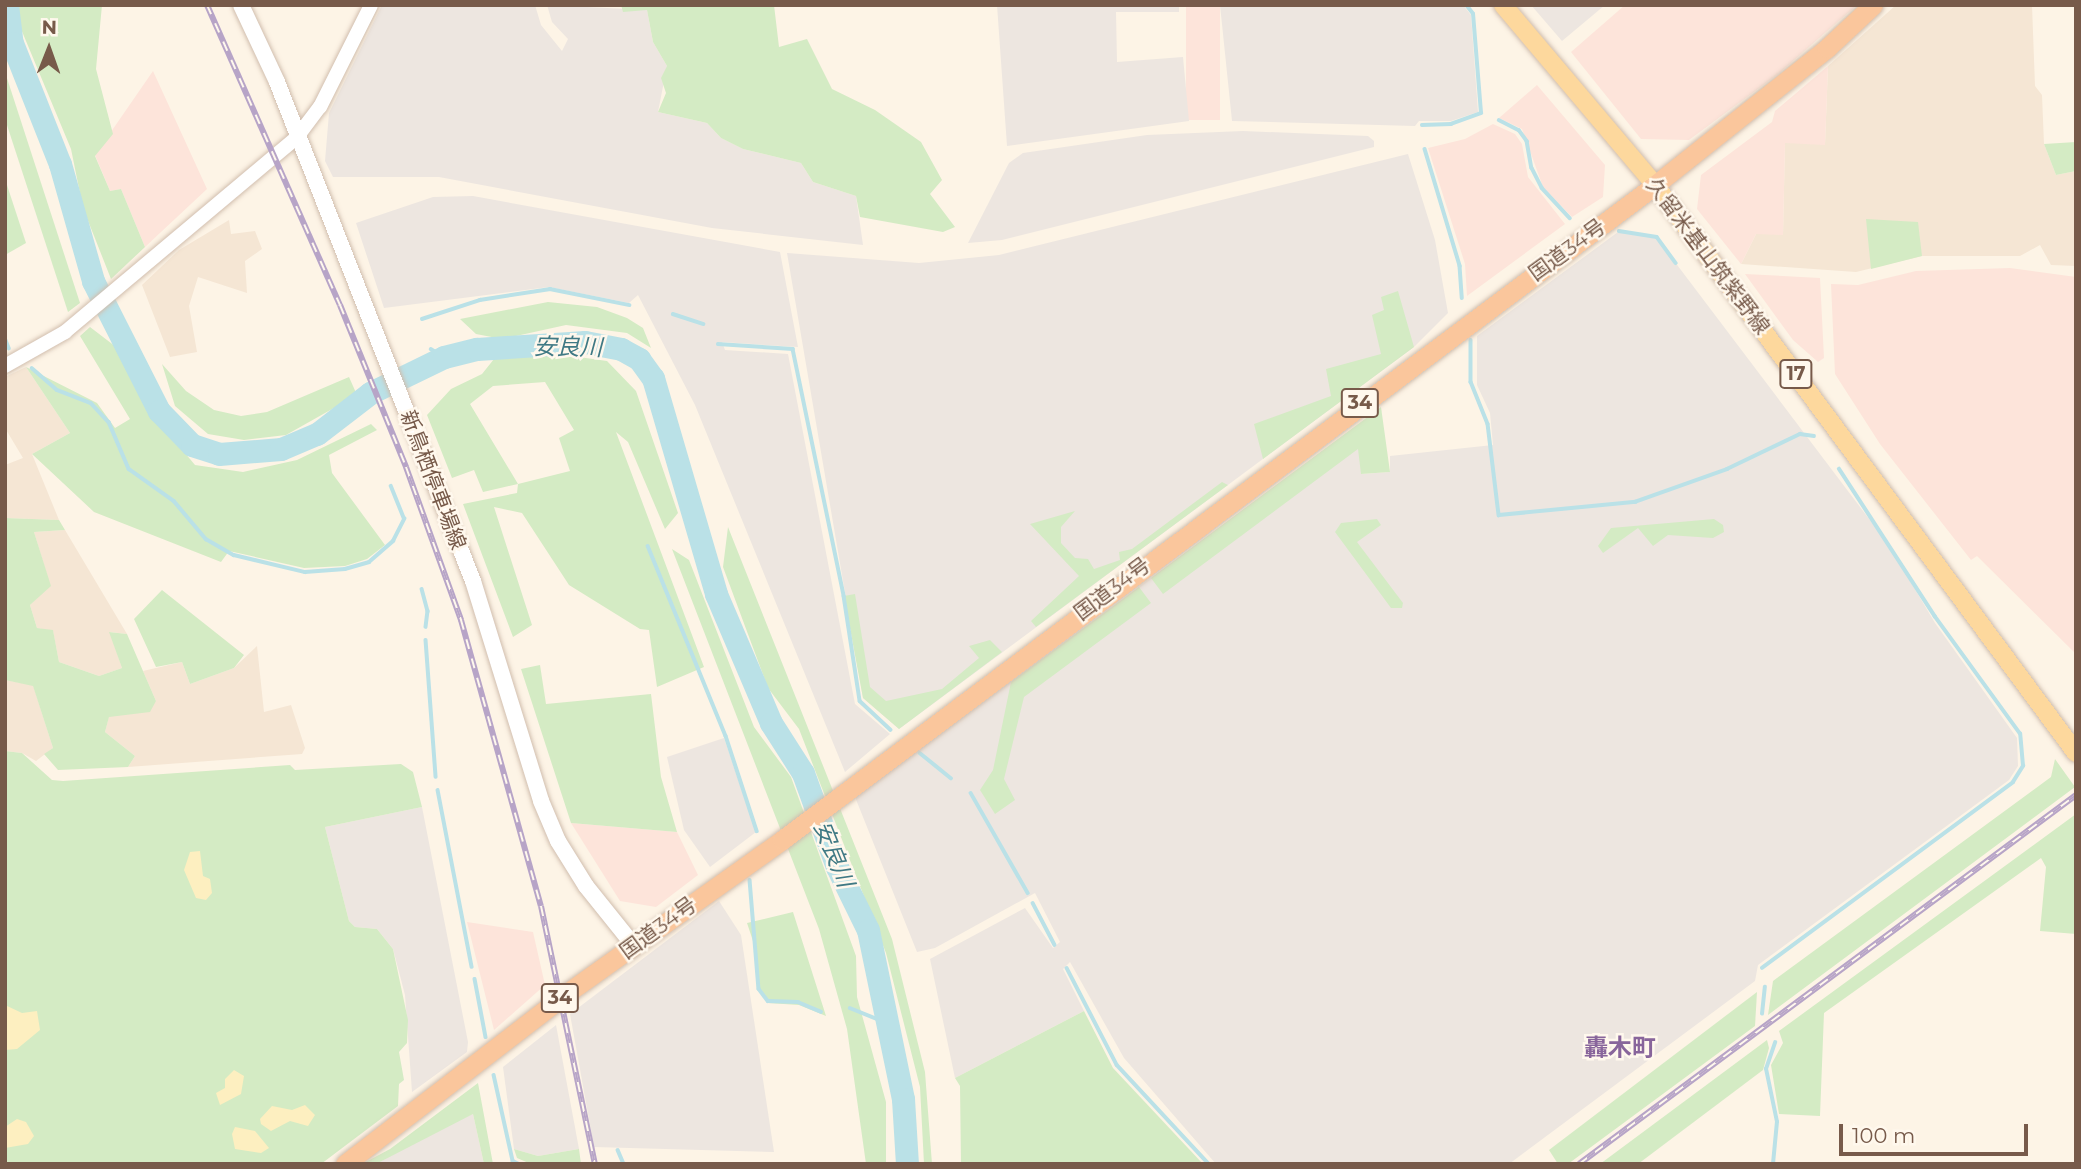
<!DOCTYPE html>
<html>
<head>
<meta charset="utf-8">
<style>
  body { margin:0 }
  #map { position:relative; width:2081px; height:1169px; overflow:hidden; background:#fdf4e6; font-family:Montserrat,"Noto Sans JP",sans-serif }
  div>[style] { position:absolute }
  .residential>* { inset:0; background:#f5e6d4 }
  .commercial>* { inset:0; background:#fde4da; transform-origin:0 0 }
  .industrial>* { inset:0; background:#ede6e0 }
  .green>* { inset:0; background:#d4ebc4 }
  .sand>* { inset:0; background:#fdefc0 }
  .stream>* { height:3.5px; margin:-1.75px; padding:0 1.75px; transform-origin:1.75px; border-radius:1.75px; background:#bae1e7 }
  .river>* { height:23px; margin:-11.5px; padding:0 11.5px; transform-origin:11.5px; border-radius:11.5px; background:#bae1e7 }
  .roads { filter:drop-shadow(0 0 2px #d1beae) drop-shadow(0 0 2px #d1beae) }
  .tertiary>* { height:14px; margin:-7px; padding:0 7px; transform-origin:7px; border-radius:7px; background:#fff }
  .secondary>* { height:16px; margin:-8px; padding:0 8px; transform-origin:8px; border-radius:8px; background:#fff }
  .primary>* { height:18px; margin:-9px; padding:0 9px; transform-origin:9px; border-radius:9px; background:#fdd89d }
  .trunk>* { height:19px; margin:-9.5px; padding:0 9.5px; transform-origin:9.5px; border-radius:9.5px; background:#fac69c }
  .rail>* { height:6px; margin-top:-3px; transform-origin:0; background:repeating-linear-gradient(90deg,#fff8ed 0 10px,#b7a4c7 0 20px); box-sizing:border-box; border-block:2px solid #b7a4c7 }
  span { translate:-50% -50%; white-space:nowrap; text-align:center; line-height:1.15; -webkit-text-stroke:5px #fff8ed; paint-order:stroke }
  .shield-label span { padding:2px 5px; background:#fff8ed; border:2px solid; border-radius:5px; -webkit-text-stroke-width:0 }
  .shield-label { font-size:19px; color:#775a4a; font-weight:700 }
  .street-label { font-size:21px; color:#775a4a }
  .water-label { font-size:23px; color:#3f7984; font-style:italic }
  .quarter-label { font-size:24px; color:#88659b; font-weight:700 }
  .frame { position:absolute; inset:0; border:7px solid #775a4a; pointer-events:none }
  .north { position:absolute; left:14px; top:14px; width:70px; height:70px; -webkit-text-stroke:5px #fff8ed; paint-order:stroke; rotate:1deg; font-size:19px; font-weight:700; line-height:28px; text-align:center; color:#775a4a }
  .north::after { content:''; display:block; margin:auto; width:24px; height:32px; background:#775a4a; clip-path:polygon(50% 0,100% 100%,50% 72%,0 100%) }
  .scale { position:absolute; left:1839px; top:1124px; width:189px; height:32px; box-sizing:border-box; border:4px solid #775a4a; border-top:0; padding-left:9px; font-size:21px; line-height:24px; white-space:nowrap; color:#775a4a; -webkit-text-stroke:5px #fff8ed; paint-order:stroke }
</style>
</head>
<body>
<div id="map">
  <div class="residential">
    <i style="clip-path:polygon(1896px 5px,2032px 5px,2035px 86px,2042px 95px,2044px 144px,2056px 175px,2076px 171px,2076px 266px,2051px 265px,2040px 245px,2020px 256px,1922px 256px,1856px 272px,1741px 264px,1756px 234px,1783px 234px,1785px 142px,1825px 144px,1828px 66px)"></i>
    <i style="clip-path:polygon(229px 220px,231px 234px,255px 231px,262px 249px,245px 261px,247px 293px,198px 277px,189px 306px,197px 352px,170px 357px,142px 285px,179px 250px)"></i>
    <i style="clip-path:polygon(26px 367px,70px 433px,32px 454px,59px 520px,5px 518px,5px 465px,23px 458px,5px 428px,5px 377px)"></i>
    <i style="clip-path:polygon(65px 530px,127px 634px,110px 632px,122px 668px,99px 676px,59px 662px,53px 631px,37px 628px,30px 605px,50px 585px,34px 532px)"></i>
    <i style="clip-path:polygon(257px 646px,264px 712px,291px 705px,305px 748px,302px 754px,128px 767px,135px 756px,105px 732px,109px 716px,156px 701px,143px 671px,182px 662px,190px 684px,234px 668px)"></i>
    <i style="clip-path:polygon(5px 680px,33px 685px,53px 748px,36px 761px,22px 753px,5px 751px)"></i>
  </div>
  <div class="commercial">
    <i style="left:1186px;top:5px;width:34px;height:115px"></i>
    <i style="clip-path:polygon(1625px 5px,1857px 5px,1778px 74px,1689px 140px,1641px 139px,1571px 52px)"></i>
    <i style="clip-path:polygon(1828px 66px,1825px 145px,1785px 143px,1783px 235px,1756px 234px,1741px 264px,1697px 209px,1701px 175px,1772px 122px,1775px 111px)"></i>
    <i style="clip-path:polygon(153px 71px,207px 189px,145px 247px,121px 189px,110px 191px,95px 155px)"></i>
    <i style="clip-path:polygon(1537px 85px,1605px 165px,1603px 197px,1572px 217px,1543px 187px,1522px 129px,1499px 118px)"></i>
    <i style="clip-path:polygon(1493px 124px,1515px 134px,1522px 144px,1528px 177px,1565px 224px,1467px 296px,1465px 264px,1428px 148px,1465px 139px)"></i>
    <i style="clip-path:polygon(2010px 268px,2076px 277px,2076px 654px,1977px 556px,1971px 560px,1880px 444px,1835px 374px,1831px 284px,1858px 285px,1916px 271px)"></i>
    <i style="clip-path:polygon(1745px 274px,1820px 278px,1824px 358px,1818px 362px,1793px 340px)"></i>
    <i style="clip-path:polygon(571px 823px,677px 832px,698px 875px,656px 907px,620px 901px)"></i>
    <i style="clip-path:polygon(467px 922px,533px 932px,545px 985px,494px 1030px)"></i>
  </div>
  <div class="industrial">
    <i style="clip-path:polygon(382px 5px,535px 5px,541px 25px,562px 51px,568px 39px,552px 22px,547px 5px,647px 10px,653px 42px,667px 66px,658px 112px,707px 123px,721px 138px,743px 149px,801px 163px,813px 182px,856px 196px,863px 245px,712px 228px,439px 177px,333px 177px,325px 161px,329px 113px)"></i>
    <i style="clip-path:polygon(997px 5px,1179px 5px,1179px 12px,1116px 12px,1117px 62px,1183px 57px,1189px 121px,1007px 146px)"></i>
    <i style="clip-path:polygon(1220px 5px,1463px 5px,1471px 15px,1478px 112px,1451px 121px,1419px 121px,1415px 126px,1232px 121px)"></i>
    <i style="clip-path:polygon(1531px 5px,1605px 5px,1562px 41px)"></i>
    <i style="clip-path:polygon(1243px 131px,1368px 136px,1374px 141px,1374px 147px,1002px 240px,968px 243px,1009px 163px,1023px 153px,1147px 135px)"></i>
    <i style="clip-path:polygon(1408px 154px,1435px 240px,1448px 313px,1414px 347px,899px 729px,863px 698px,787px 253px,919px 263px,999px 255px)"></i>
    <i style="clip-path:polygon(473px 196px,780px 252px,798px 347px,722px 342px,725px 350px,788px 354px,855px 704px,890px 734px,845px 772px,695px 405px,638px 295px,629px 303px,549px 287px,384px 308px,356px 223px,433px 197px)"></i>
    <i style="clip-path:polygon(1618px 232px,1656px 237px,1888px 544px,1935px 623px,2017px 738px,2018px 766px,2009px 780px,1758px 965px,1755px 981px,1509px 1164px,1216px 1164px,1124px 1058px,1070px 962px,1063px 969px,1084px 1011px,955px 1078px,930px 959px,1025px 908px,1053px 948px,1060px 942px,1035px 893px,935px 948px,917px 952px,855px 797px,1356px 426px,1362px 474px,1390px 472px,1390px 456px,1493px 445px,1490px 413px,1477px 385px,1477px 336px)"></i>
    <i style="clip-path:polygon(724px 738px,756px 832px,710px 867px,684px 830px,667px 757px)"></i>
    <i style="clip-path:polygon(422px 807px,468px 1042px,467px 1052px,412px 1092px,405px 995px,393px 949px,377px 929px,355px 927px,349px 921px,325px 827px)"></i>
    <i style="clip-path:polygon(719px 901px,741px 935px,774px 1152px,594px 1147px,570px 1014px)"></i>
    <i style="clip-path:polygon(556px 1025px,579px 1149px,538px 1156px,514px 1149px,503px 1067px)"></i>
    <i style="clip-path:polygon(473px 1114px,484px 1164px,376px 1164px,447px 1124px)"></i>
  </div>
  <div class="green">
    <i style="clip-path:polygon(11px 5px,102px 5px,96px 69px,113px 134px,95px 156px,110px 191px,121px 189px,145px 247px,111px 279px,83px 208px,71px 149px)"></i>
    <i style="clip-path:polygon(621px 5px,774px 5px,779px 47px,807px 39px,832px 89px,875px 110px,921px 142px,942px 180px,930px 194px,955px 227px,943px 232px,860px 217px,856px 196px,813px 182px,801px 163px,743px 149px,721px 138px,707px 123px,658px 112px,666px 93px,661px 78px,667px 66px,653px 42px,647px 10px,623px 12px)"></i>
    <i style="clip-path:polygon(5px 72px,80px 303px,68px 312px,5px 119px)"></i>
    <i style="clip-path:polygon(2076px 142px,2076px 171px,2056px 175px,2044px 144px)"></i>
    <i style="clip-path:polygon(5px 179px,26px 243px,5px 255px)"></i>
    <i style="clip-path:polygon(1866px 219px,1918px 222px,1922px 256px,1871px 269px)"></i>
    <i style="clip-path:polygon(1398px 291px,1414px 347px,1263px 459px,1254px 424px,1331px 396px,1326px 369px,1381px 354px,1372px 315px,1384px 310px,1381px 297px)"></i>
    <i style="clip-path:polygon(548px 302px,597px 307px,627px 318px,643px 328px,651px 348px,627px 333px,566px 325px,502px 339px,476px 334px,460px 319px)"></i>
    <i style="clip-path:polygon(90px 327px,120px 350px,154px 416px,195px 465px,243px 472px,297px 460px,371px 424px,377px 430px,329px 455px,332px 473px,385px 545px,367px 559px,345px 566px,304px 568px,229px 551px,221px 562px,94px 512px,32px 454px,70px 433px,26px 367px,97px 403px,115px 428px,130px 419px,80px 336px)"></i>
    <i style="clip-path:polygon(evenodd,557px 354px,607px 361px,636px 391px,678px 513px,665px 529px,628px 442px,616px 432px,704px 667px,657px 687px,649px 630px,640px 629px,569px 585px,522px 513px,494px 507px,532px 625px,513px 637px,463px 504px,517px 493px,518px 484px,483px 492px,474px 470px,452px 478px,427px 415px,451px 389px,482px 374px,494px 359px,557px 354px,545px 382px,574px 430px,559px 438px,570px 471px,518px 484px,470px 404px,493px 386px,545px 382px)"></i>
    <i style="clip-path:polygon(162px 364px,186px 391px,214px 410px,241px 416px,267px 412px,349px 377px,357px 395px,286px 435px,244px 440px,208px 434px,175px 406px)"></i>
    <i style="clip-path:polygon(1381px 407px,1390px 472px,1361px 474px,1358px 449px,1163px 594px,1151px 578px)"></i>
    <i style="clip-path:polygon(1222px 482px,1228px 485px,1036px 627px,1031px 621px,1079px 576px,1030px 524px,1075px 511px,1061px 527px,1061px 543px,1075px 558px,1088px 559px,1094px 569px,1120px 560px,1119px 552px,1132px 549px)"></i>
    <i style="clip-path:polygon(5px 518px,59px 520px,65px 530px,34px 532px,51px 586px,30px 605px,37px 628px,53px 630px,59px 662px,99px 676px,122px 668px,109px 632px,127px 634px,156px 701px,150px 712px,109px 717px,105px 732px,135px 756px,128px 767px,58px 770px,44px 754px,53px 748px,33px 686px,5px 680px)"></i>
    <i style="clip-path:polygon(1377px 519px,1381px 525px,1357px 542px,1403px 603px,1402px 608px,1391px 608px,1335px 532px,1341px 523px)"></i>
    <i style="clip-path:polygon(1714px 519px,1723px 525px,1724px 532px,1713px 538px,1668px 535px,1653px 546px,1638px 528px,1603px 553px,1598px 546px,1611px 528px)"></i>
    <i style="clip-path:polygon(728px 527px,892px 939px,925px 1072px,932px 1164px,924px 1164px,920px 1087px,886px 953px,799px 729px,768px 688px,723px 567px)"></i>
    <i style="clip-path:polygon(672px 549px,689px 560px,754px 727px,791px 777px,856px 956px,857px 997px,886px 1102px,886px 1164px,866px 1164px,847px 1029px,819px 929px)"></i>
    <i style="clip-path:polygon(1139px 587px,1151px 603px,1024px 697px,1004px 779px,1015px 800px,995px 814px,980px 790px,993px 770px,1011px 682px)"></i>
    <i style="clip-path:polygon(162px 590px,244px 655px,234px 668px,190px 684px,182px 662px,156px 667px,134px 619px)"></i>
    <i style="clip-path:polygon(855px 594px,870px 687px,886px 701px,942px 689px,979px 658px,969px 646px,990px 640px,1002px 652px,899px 729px,863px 698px,844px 596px)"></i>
    <i style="clip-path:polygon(540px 665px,546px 704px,651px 694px,661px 777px,677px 832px,571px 823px,521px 669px)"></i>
    <i style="clip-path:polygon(5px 751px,22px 753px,52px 780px,63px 781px,290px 765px,295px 770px,401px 764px,413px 772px,422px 807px,325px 827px,349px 921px,355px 927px,377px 929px,393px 949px,408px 1020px,407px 1043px,399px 1052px,404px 1080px,399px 1084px,398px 1106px,321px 1164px,5px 1164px)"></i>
    <i style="clip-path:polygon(2055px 759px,2075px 787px,1768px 1015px,1773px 981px,2051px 777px)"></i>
    <i style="clip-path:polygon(2076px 814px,2076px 934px,2040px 931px,2046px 867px,2041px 858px,1824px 1013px,1820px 1116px,1779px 1114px,1771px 1065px,1783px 1043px,1779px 1031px)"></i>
    <i style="clip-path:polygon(793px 912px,826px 1016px,799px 1005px,768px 1003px,757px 989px,755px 947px,747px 923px)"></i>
    <i style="clip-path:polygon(1757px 992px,1755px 1026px,1568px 1164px,1558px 1164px,1549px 1150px)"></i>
    <i style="clip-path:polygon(1084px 1011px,1113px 1068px,1203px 1164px,961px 1164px,960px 1086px,955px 1078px)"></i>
    <i style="clip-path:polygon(1767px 1040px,1769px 1048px,1763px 1070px,1638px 1164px,1600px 1164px)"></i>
    <i style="clip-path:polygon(478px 1083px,493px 1164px,484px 1164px,473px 1114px,376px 1164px,362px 1164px,390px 1149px)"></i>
    <i style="clip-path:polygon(514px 1149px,538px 1156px,579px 1149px,581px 1164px,531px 1164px,517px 1158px)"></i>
  </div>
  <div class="sand">
    <i style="clip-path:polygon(200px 851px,203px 876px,210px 879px,212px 893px,206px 900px,196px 898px,184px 870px,190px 852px)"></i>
    <i style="clip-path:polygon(5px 1005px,22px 1013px,37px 1011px,40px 1030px,17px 1049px,5px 1050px)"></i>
    <i style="clip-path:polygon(234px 1070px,244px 1076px,241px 1094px,220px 1105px,216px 1093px,225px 1088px,225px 1079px)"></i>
    <i style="clip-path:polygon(305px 1105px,315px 1115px,308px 1126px,290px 1121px,271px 1131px,261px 1124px,260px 1119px,272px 1106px,292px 1110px)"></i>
    <i style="clip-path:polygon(17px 1119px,26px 1122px,34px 1136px,28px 1144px,5px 1148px,5px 1127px)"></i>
    <i style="clip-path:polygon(235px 1127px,255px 1131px,269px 1148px,261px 1153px,235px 1149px,232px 1134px)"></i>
  </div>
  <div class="stream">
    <i style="left:1499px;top:120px;width:22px;rotate:27deg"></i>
    <i style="left:1519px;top:130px;width:14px;rotate:54deg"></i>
    <i style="left:1527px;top:141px;width:27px;rotate:80deg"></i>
    <i style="left:1532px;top:168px;width:22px;rotate:63deg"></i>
    <i style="left:1542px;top:188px;width:41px;rotate:47deg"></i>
    <i style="left:1422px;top:125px;width:29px;rotate:-2deg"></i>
    <i style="left:1451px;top:124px;width:32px;rotate:-20deg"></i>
    <i style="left:1481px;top:113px;width:99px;rotate:-94.6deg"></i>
    <i style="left:1473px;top:14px;width:11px;rotate:-128deg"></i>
    <i style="left:1425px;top:149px;width:122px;rotate:73.3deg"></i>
    <i style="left:1460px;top:266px;width:32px;rotate:86deg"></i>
    <i style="left:1619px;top:231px;width:38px;rotate:9deg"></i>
    <i style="left:1657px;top:237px;width:32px;rotate:54deg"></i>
    <i style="left:673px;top:314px;width:32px;rotate:18deg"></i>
    <i style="left:422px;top:319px;width:61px;rotate:-18.1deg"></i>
    <i style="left:480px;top:300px;width:71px;rotate:-8.9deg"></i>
    <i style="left:550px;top:289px;width:81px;rotate:11.4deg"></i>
    <i style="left:5px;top:338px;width:11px;rotate:68deg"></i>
    <i style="left:1471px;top:340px;width:42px;rotate:90deg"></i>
    <i style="left:1471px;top:382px;width:45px;rotate:68deg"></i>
    <i style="left:1488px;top:424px;width:92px;rotate:83.1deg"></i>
    <i style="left:1499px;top:515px;width:137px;rotate:-5.5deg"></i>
    <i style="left:1635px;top:502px;width:98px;rotate:-19.7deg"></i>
    <i style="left:1727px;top:469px;width:81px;rotate:-25.6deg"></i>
    <i style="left:1800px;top:434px;width:14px;rotate:8deg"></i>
    <i style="left:718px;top:344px;width:75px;rotate:3.8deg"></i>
    <i style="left:793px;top:349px;width:252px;rotate:78.3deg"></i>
    <i style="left:844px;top:596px;width:106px;rotate:81.3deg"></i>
    <i style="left:860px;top:701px;width:42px;rotate:43.1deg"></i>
    <i style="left:431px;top:349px;width:15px;rotate:32deg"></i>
    <i style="left:32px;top:368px;width:33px;rotate:41deg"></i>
    <i style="left:57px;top:390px;width:36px;rotate:21deg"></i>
    <i style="left:91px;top:403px;width:26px;rotate:47deg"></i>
    <i style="left:109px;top:422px;width:51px;rotate:66.9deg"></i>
    <i style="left:129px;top:469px;width:55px;rotate:35.4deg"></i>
    <i style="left:174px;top:501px;width:50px;rotate:49.9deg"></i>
    <i style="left:206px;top:539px;width:32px;rotate:30deg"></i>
    <i style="left:234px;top:555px;width:73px;rotate:13.5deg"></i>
    <i style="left:305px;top:572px;width:40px;rotate:-4.3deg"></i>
    <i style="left:345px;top:569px;width:25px;rotate:-16deg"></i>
    <i style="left:369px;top:562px;width:32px;rotate:-41deg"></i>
    <i style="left:393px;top:541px;width:25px;rotate:-63deg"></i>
    <i style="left:404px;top:519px;width:35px;rotate:-112deg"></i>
    <i style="left:648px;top:546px;width:205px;rotate:67.7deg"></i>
    <i style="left:726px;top:736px;width:100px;rotate:71.9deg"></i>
    <i style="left:422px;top:589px;width:23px;rotate:75deg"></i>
    <i style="left:428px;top:611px;width:16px;rotate:97deg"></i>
    <i style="left:426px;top:640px;width:137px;rotate:85.8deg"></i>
    <i style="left:920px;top:753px;width:40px;rotate:39deg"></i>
    <i style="left:438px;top:790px;width:180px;rotate:79.1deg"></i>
    <i style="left:971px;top:793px;width:115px;rotate:60.3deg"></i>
    <i style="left:750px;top:880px;width:109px;rotate:85.3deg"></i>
    <i style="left:759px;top:989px;width:15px;rotate:53deg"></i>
    <i style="left:768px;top:1001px;width:30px;rotate:2deg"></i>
    <i style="left:798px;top:1002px;width:25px;rotate:23deg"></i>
    <i style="left:1033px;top:903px;width:47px;rotate:62.4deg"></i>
    <i style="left:1067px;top:968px;width:109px;rotate:62.7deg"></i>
    <i style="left:1117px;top:1065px;width:135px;rotate:47.1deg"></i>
    <i style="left:1762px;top:968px;width:312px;rotate:-36.5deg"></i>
    <i style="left:2013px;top:782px;width:19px;rotate:-58deg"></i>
    <i style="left:2023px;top:766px;width:32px;rotate:-95deg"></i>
    <i style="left:2020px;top:734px;width:145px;rotate:-126deg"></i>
    <i style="left:1935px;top:617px;width:176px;rotate:-123deg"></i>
    <i style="left:475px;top:979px;width:59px;rotate:79.3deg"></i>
    <i style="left:850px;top:1008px;width:38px;rotate:22deg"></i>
    <i style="left:1762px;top:1014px;width:27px;rotate:-84deg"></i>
    <i style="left:494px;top:1075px;width:88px;rotate:77.5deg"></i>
    <i style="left:513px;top:1161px;width:7px;rotate:27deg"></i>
    <i style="left:618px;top:1150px;width:15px;rotate:67deg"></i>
    <i style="left:1773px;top:1164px;width:42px;rotate:-84.6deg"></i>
    <i style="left:1777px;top:1122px;width:54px;rotate:-101.7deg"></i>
    <i style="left:1766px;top:1069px;width:28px;rotate:-71deg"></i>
  </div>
  <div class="river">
    <i style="left:7px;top:5px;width:38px;rotate:83deg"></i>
    <i style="left:12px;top:43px;width:130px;rotate:68.4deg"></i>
    <i style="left:60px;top:164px;width:122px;rotate:74.2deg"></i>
    <i style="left:93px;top:281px;width:146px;rotate:63.1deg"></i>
    <i style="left:159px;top:411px;width:47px;rotate:45.9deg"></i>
    <i style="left:192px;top:445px;width:28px;rotate:18deg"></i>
    <i style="left:219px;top:454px;width:62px;rotate:-4.6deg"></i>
    <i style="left:281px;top:449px;width:39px;rotate:-23deg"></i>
    <i style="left:317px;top:434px;width:67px;rotate:-37.7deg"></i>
    <i style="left:370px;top:393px;width:82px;rotate:-25.9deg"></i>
    <i style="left:444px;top:357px;width:34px;rotate:-14deg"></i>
    <i style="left:477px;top:349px;width:108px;rotate:-3.7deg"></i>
    <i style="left:585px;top:342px;width:37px;rotate:11deg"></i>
    <i style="left:621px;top:349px;width:21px;rotate:29deg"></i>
    <i style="left:639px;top:359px;width:24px;rotate:54deg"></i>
    <i style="left:653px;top:378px;width:225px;rotate:73.7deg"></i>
    <i style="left:716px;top:594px;width:140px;rotate:66.9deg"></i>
    <i style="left:771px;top:723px;width:59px;rotate:57.4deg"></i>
    <i style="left:803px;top:773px;width:100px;rotate:70.1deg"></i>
    <i style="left:837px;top:867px;width:70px;rotate:63.8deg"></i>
    <i style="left:868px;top:930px;width:173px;rotate:78.3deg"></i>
    <i style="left:903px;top:1099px;width:65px;rotate:86.5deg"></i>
  </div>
  <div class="roads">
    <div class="tertiary">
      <i style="left:5px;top:366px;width:69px;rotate:-29.5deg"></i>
      <i style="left:65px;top:332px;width:303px;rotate:-40deg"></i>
      <i style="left:297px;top:137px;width:38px;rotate:-53deg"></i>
      <i style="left:320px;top:107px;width:114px;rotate:-63.4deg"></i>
    </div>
    <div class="secondary">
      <i style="left:241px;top:5px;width:85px;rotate:64.9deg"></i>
      <i style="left:277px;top:82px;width:536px;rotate:68.56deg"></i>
      <i style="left:473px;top:581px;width:230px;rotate:72.8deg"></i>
      <i style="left:541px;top:801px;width:43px;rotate:67deg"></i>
      <i style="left:558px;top:841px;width:53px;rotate:58.1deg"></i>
      <i style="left:586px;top:886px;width:77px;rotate:51.3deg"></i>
    </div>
    <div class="primary">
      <i style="left:1503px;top:5px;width:236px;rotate:49.8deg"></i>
      <i style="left:1655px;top:185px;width:707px;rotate:53.45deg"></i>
    </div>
    <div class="trunk">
      <i style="left:345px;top:1164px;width:280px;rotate:-37.6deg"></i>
      <i style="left:567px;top:993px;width:264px;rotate:-35.4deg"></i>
      <i style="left:782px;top:840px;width:1091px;rotate:-36.88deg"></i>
      <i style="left:1655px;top:185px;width:220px;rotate:-38.5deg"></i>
      <i style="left:1827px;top:48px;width:63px;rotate:-43.1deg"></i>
    </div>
  </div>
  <div class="rail">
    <i style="left:207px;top:5px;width:328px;rotate:66.1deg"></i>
    <i style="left:340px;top:305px;width:175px;rotate:67.8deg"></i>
    <i style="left:406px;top:467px;width:163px;rotate:70.2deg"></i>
    <i style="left:461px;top:620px;width:297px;rotate:74.4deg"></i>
    <i style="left:541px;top:906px;width:264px;rotate:78.2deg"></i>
    <i style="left:1579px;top:1164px;width:619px;rotate:-36.59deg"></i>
  </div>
  <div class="shield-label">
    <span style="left:1796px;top:374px">17</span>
    <span style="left:1360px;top:403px">34</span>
    <span style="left:560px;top:998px">34</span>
  </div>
  <div class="street-label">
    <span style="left:1567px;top:250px;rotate:-36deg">国道34号</span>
    <span style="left:1708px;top:256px;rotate:53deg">久留米基山筑紫野線</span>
    <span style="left:433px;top:480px;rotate:69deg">新鳥栖停車場線</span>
    <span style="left:1112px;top:589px;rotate:-37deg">国道34号</span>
    <span style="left:658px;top:928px;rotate:-36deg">国道34号</span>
  </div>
  <div class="water-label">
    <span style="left:568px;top:347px;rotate:1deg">安良川</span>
    <span style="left:834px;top:854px;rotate:68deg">安良川</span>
  </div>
  <div class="quarter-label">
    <span style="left:1620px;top:1048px">轟木町</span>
  </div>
  <div class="frame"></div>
  <div class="north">N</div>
  <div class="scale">100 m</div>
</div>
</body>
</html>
